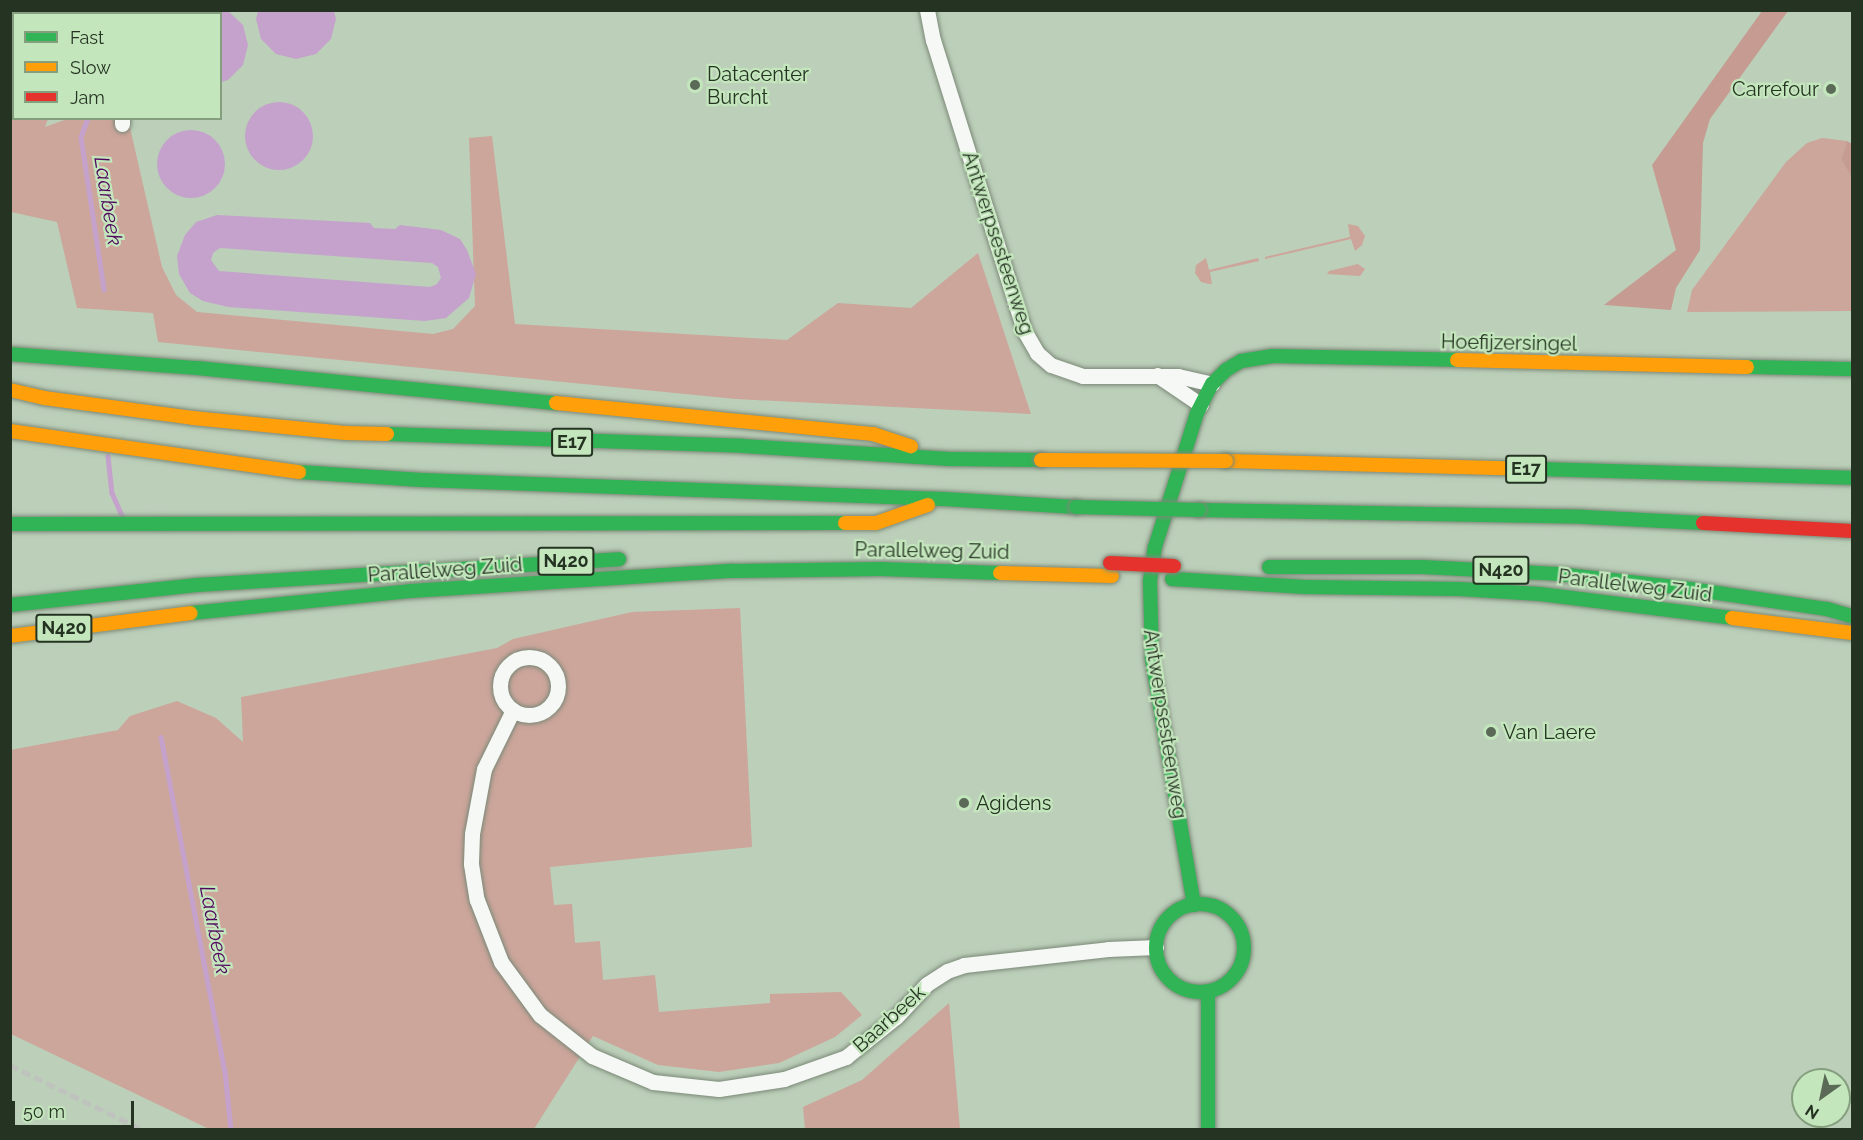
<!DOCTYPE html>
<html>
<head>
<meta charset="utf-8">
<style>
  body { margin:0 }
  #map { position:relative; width:1863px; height:1140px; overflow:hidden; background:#bccfb9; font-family:Raleway,sans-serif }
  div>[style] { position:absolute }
  .green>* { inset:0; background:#cca59b }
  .forest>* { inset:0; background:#c69c92 }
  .water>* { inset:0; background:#c4a2cc }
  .round { border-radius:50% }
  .stream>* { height:4.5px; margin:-2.25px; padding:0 2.25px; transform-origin:2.25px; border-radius:2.25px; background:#c4a2cc }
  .roads { filter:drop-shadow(0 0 2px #7b8978) drop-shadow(0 0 2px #7b8978) }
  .street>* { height:15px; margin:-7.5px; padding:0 7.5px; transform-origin:7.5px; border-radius:7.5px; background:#f5f8f4 }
  .street>.ring { margin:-7.5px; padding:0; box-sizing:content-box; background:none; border:15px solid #f5f8f4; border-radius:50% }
  .fast>* { height:14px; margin:-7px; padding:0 7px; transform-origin:7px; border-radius:7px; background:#30b455 }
  .fast>.ring { margin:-7px; padding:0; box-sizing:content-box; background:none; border:14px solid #30b455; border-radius:50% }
  .slow>* { height:14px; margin:-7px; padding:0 7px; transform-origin:7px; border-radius:7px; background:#ff9f0a }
  .jam>* { height:14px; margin:-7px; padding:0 7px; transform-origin:7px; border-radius:7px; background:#e5322d }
  .rail>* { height:4.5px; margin-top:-2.25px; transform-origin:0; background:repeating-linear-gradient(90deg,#bec3bd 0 9px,transparent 0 13.5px) }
  .bridges { filter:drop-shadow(0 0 2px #7b8978) drop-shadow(0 0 2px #7b8978) }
  .fast-bridge>* { height:14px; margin:-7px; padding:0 7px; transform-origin:7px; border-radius:7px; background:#30b455 }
  .slow-bridge>* { height:14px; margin:-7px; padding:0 7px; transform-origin:7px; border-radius:7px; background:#ff9f0a }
  .jam-bridge>* { height:14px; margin:-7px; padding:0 7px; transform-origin:7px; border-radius:7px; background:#e5322d }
  .dots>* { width:16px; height:16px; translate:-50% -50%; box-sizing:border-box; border:3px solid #c3e6bc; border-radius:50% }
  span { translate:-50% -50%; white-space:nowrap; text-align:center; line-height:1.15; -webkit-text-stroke:4.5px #c3e6bc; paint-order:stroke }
  .shield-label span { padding:2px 4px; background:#c3e6bc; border:2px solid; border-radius:4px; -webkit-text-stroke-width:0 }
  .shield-label { font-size:18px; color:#253322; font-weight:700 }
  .poi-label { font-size:20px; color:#253322 }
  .left { translate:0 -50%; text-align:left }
  .right { translate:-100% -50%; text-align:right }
  .street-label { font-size:20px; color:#253322 }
  .water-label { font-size:21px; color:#51065e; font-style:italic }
  .frame { position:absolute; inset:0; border:12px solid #253322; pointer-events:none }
  .legend { position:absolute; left:12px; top:12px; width:210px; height:108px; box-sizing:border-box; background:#c3e6bc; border:2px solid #849e7e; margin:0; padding:8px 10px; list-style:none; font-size:18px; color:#253322 }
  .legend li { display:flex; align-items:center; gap:12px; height:30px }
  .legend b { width:30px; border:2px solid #849e7e }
  .north { position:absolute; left:1791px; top:1068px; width:60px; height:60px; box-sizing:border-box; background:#c3e6bc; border:2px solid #849e7e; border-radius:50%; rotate:213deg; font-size:16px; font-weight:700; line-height:24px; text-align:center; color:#253322 }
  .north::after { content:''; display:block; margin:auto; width:21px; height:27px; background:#5a6a57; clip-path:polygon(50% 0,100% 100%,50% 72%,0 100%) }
  .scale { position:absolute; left:12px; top:1101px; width:122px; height:27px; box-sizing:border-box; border:3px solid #253322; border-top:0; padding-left:8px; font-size:18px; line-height:21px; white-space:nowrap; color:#253322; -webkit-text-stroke:4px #c3e6bc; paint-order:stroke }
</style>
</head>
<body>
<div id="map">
  <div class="green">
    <i style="clip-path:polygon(10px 31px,14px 31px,14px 118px,48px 119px,45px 127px,67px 119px,128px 119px,162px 267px,176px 295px,197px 312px,433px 334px,453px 329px,475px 306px,469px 138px,492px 136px,515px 324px,787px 340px,838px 303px,911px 308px,978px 253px,1031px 414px,736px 399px,158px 342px,153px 313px,77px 308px,57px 222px,11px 212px)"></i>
    <i style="clip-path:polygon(1822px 138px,1847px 141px,1841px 159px,1852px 178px,1852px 311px,1687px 312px,1692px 290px,1786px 162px,1807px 143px)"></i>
    <i style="clip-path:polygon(1348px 224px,1358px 226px,1365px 236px,1362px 245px,1355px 251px,1351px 239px,1265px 259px,1265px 257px,1350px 237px)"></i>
    <i style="clip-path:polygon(1206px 258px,1209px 270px,1258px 258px,1259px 261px,1210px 272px,1212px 284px,1209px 284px,1201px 282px,1195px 273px,1196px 265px)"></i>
    <i style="clip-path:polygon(1358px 264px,1365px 269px,1360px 276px,1327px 274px,1329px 271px)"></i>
    <i style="clip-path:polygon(740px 608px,752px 847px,550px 867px,554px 905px,572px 904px,575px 943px,600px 941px,603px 980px,655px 975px,659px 1012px,770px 1003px,770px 994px,841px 992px,862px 1015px,835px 1037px,779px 1063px,719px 1072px,658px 1065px,593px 1036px,534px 1129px,209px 1129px,11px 1034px,10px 750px,118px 730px,130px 716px,177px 701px,216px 718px,243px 742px,241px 697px,497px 648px,513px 639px,632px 612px)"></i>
    <i style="clip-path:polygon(949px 1003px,960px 1129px,805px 1129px,803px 1107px,862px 1080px)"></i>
  </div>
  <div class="forest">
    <i style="clip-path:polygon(1762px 11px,1788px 11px,1710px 119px,1703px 143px,1700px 250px,1676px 288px,1671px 310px,1604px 305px,1676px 250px,1652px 165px)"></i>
    <i style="clip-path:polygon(1847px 141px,1852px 144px,1852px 178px,1841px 159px)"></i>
  </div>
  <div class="water">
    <i style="clip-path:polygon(187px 11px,228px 11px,243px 25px,248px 45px,243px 65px,228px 80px,221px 82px,220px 14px,184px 13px)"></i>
    <i style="clip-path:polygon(258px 11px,334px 11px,336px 19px,331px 39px,316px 54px,296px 59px,276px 54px,261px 39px,256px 19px)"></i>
    <i class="round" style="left:245px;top:102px;width:68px;height:68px"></i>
    <i class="round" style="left:157px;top:130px;width:68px;height:68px"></i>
    <i style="clip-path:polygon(evenodd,217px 215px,370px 223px,374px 228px,395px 229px,400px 225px,441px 230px,460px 239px,467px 250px,476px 274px,469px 298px,446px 318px,425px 321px,228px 307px,203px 301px,190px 293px,179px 274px,177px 256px,185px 235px,196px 222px,217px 215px,220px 248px,432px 263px,438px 267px,441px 278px,437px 284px,430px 287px,219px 271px,211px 260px,213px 253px,220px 248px)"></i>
  </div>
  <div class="stream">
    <i style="left:126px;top:14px;width:4px;rotate:-76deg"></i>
    <i style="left:88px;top:118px;width:20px;rotate:110deg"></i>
    <i style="left:81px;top:137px;width:154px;rotate:81.4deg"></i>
    <i style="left:108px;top:456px;width:37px;rotate:84deg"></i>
    <i style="left:112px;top:493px;width:24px;rotate:66deg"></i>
    <i style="left:161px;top:737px;width:340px;rotate:79.2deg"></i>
    <i style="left:225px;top:1071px;width:59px;rotate:84.2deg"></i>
  </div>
  <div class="roads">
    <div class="street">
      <i style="left:927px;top:10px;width:31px;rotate:79deg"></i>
      <i style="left:933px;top:40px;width:278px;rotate:72.6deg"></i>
      <i style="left:1016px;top:305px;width:28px;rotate:72deg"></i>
      <i style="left:1025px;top:332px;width:24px;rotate:60deg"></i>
      <i style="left:1037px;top:353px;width:18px;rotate:41deg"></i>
      <i style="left:1051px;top:365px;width:34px;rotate:19deg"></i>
      <i style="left:1083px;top:376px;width:95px"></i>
      <i style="left:1178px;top:376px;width:35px;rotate:13deg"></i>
      <i style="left:154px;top:14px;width:4px;rotate:-76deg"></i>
      <i style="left:122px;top:124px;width:6px;rotate:-90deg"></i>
      <i style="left:1157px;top:375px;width:53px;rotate:34.3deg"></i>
      <i class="ring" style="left:500px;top:657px;width:43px;height:43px"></i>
      <i style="left:513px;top:710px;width:66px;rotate:116.2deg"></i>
      <i style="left:484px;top:769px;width:66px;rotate:100.5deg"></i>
      <i style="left:472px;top:834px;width:30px;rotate:92deg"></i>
      <i style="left:471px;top:864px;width:36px;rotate:81deg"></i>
      <i style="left:477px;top:900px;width:66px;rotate:68.8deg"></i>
      <i style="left:501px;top:962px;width:66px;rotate:53.7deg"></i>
      <i style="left:540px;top:1015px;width:66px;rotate:38.3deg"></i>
      <i style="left:592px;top:1056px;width:66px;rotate:23.1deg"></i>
      <i style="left:653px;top:1082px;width:66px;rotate:6.1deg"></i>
      <i style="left:719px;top:1089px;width:66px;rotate:-8.7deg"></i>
      <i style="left:784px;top:1079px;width:66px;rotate:-19.5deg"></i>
      <i style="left:846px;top:1057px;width:64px;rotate:-38.7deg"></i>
      <i style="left:896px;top:1017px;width:45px;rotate:-46.8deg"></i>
      <i style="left:927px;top:984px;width:24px;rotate:-33deg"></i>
      <i style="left:947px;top:971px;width:18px;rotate:-19deg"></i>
      <i style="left:964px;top:965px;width:145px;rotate:-6.3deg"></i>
      <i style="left:1108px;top:949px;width:48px;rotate:-2.4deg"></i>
    </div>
    <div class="fast">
      <i style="left:10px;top:354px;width:188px;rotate:4.3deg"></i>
      <i style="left:197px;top:368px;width:361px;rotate:5.6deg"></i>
      <i style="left:1747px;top:367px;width:105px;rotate:1.1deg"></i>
      <i style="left:387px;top:434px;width:356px;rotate:1.9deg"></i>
      <i style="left:743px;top:446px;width:207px;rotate:3.6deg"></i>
      <i style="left:950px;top:459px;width:91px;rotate:0.6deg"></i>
      <i style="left:1536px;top:469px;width:316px;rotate:1.6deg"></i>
      <i style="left:299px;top:472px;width:123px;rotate:3.7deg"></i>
      <i style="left:422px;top:480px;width:522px;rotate:2.08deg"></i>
      <i style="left:944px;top:499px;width:132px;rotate:3.5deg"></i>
      <i style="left:1199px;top:510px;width:385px;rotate:1deg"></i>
      <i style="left:1584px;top:517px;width:119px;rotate:2.9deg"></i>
      <i style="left:10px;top:524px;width:835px;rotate:-0.07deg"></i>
      <i style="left:1269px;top:567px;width:153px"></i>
      <i style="left:1422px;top:567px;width:136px;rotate:2.9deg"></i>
      <i style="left:1558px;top:574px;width:127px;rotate:6.3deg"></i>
      <i style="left:1684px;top:588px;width:145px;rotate:8.4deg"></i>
      <i style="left:1827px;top:609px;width:26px;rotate:16deg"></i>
      <i style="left:1172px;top:579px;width:133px;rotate:3.4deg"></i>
      <i style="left:1305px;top:587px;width:154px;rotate:0.7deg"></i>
      <i style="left:1459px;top:589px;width:81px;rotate:3.5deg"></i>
      <i style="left:1540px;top:594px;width:193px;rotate:7.1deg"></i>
      <i style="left:10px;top:605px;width:188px;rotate:-6.1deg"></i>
      <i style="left:197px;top:585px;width:423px;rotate:-3.5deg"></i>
      <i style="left:191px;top:613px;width:220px;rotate:-5.7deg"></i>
      <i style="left:410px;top:591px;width:323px;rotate:-3.6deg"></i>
      <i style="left:732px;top:571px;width:149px;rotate:-0.8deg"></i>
      <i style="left:881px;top:569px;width:119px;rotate:1.9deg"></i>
      <i class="ring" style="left:1156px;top:904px;width:74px;height:74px"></i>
      <i style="left:1194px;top:905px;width:251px;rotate:-99.7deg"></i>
      <i style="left:1152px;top:658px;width:77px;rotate:-91.5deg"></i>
      <i style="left:1150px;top:581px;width:34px;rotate:-82deg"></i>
      <i style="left:1155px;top:547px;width:140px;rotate:-72.6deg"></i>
      <i style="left:1197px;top:413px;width:33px;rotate:-63deg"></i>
      <i style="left:1212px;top:384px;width:20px;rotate:-45deg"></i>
      <i style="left:1226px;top:370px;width:17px;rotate:-31deg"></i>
      <i style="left:1241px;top:361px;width:32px;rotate:-9deg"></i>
      <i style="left:1273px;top:356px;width:184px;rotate:1.2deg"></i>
      <i style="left:1208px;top:992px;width:138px;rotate:90deg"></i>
    </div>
    <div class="slow">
      <i style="left:1457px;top:360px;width:290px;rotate:1.4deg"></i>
      <i style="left:10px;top:390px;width:35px;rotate:13deg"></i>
      <i style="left:44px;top:398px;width:150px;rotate:7.6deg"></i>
      <i style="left:193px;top:418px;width:153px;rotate:5.6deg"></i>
      <i style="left:345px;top:433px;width:42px;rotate:1.4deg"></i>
      <i style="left:556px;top:403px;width:319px;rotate:5.6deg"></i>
      <i style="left:873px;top:434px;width:40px;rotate:18deg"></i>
      <i style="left:10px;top:431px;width:292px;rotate:8.1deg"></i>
      <i style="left:1226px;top:461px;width:310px;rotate:1.5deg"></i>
      <i style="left:845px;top:523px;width:31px"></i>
      <i style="left:876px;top:523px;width:55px;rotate:-19.1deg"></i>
      <i style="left:1000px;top:573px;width:112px;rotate:1.5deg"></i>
      <i style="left:1732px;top:618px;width:121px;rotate:7.1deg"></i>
      <i style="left:10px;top:636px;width:182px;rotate:-7.2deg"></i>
    </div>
    <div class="jam">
      <i style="left:1703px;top:523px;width:149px;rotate:3.1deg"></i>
    </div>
  </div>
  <div class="rail">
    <i style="left:10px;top:1065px;width:148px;rotate:26deg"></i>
  </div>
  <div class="bridges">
    <div class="fast-bridge">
      <i style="left:1076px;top:507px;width:123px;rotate:1.4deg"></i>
    </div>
    <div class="slow-bridge">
      <i style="left:1041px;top:460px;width:185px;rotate:0.3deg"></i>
    </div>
    <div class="jam-bridge">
      <i style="left:1110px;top:563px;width:64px;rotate:2.7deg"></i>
    </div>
  </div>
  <div class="dots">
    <i style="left:695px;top:85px;background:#5a6a57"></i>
    <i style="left:1831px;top:89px;background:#5a6a57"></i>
    <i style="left:1491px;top:732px;background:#5a6a57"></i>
    <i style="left:964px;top:803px;background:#5a6a57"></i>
  </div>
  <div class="shield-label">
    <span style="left:572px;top:442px">E17</span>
    <span style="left:1526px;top:469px">E17</span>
    <span style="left:566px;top:561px">N420</span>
    <span style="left:1501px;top:570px">N420</span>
    <span style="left:64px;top:628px">N420</span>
  </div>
  <div class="poi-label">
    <span class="left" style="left:707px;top:86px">Datacenter<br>Burcht</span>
    <span class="right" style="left:1819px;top:89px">Carrefour</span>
    <span class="left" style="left:1503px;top:732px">Van Laere</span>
    <span class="left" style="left:976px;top:803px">Agidens</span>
  </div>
  <div class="street-label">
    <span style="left:998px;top:243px;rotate:72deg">Antwerpsesteenweg</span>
    <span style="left:1509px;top:343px;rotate:1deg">Hoefijzersingel</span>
    <span style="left:932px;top:551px;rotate:1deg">Parallelweg Zuid</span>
    <span style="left:445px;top:570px;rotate:-4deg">Parallelweg Zuid</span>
    <span style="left:1635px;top:586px;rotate:7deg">Parallelweg Zuid</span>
    <span style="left:1165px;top:724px;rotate:81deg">Antwerpsesteenweg</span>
    <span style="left:889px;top:1019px;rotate:-42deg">Baarbeek</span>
  </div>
  <div class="water-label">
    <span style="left:108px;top:201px;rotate:81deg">Laarbeek</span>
    <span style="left:215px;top:930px;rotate:79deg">Laarbeek</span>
  </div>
  <div class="frame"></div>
  <ul class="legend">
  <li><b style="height:8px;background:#30b455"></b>Fast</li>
  <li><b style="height:8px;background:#ff9f0a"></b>Slow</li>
  <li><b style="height:8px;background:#e5322d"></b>Jam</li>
  </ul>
  <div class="north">N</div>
  <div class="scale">50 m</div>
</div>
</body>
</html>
